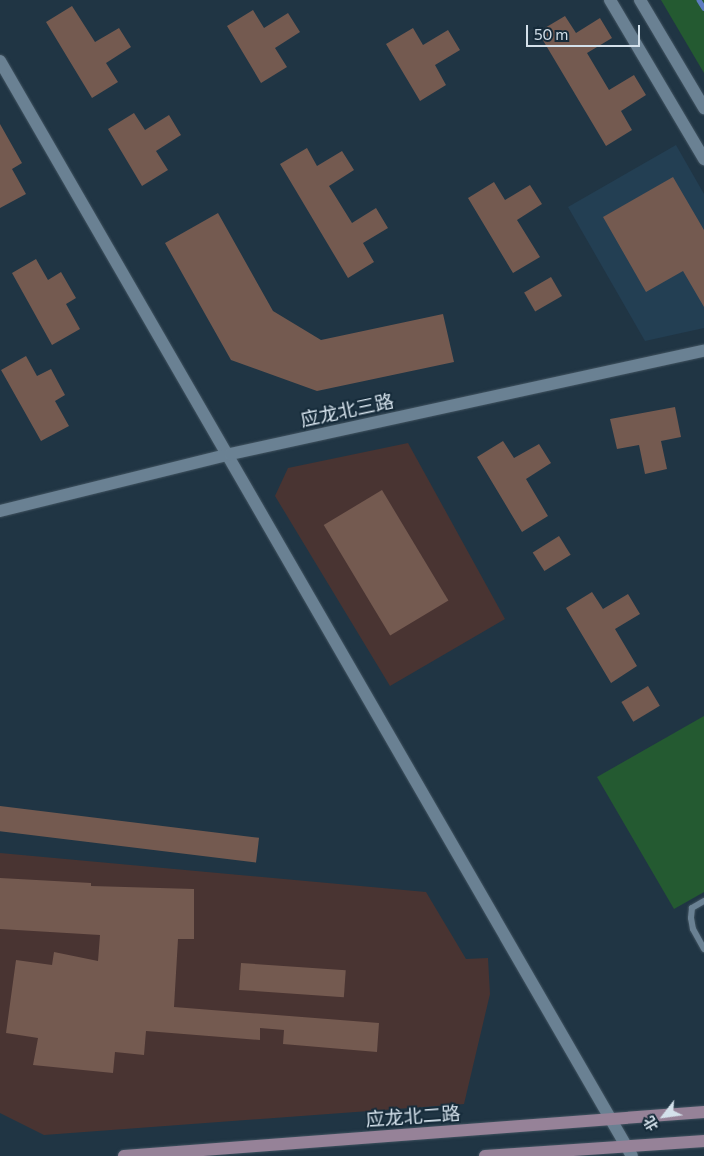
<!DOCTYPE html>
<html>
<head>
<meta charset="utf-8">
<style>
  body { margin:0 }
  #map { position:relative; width:704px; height:1156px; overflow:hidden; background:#203544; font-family:Commissioner,"Noto Sans SC",sans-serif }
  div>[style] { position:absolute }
  .commercial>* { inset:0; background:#493432 }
  .built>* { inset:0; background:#233f53 }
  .green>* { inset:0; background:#245a31 }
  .stream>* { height:4.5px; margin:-2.25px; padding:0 2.25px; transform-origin:2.25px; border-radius:2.25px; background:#5d7cc1 }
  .building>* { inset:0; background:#745a50; transform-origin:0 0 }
  .roads { filter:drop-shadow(0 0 1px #415360) drop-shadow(0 0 1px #415360) }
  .service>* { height:6px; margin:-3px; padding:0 3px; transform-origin:3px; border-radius:3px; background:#6a8193 }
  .minor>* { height:12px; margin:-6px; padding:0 6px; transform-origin:6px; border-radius:6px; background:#6a8193 }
  .tertiary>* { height:12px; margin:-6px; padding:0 6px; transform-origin:6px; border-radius:6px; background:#6a8193 }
  .secondary>* { height:12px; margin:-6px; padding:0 6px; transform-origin:6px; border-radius:6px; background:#968298 }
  span { translate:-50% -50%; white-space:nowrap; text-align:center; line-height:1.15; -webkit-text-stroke:4px #162b3a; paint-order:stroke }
  .street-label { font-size:19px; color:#d4e1eb }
  .north { position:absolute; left:639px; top:1091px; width:50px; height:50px; -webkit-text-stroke:4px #162b3a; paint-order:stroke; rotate:240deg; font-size:14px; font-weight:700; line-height:20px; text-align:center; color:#d4e1eb }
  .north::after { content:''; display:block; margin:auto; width:18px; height:22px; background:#d4e1eb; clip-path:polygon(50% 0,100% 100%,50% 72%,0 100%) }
  .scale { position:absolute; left:526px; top:25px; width:114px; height:22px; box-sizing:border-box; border:2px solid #d4e1eb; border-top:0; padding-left:6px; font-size:15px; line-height:18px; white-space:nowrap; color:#d4e1eb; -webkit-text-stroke:4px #162b3a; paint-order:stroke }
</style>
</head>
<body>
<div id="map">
  <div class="commercial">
    <i style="clip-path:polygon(408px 443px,505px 619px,390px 686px,275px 496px,288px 468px)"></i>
    <i style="clip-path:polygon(0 853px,426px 892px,466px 959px,488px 958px,490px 994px,464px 1104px,44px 1135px,0 1113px)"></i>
  </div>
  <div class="built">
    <i style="clip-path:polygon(676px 145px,704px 194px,704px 328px,645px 341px,568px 207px)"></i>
  </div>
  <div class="green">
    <i style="clip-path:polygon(661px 0,704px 0,704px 73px)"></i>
    <i style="clip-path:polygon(704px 716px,704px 892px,674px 909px,597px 777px)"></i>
  </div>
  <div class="stream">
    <i style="left:699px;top:0;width:9px;rotate:58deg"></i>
  </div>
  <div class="building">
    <i style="clip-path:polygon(72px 6px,95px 42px,119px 28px,131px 47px,106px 63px,118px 82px,92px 98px,46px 22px)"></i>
    <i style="clip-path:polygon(253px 10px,264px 28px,288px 13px,300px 32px,275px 48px,287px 67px,261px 83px,227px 26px)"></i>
    <i style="clip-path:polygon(565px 16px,576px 33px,600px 18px,612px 38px,587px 53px,609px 90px,634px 75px,646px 95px,621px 111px,632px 130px,606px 146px,538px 32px)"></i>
    <i style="clip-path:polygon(413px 28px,423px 45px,448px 30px,460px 50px,435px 65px,446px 85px,420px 101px,386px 44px)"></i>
    <i style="clip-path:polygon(134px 113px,145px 130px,169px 115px,181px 135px,156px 151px,168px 170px,142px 186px,108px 129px)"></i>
    <i style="clip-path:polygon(0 124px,22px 163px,12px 169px,26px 194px,0 208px)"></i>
    <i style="clip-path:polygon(307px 148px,317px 166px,342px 151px,354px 170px,329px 186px,352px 223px,376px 208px,388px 228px,363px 243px,374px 262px,348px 278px,280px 164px)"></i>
    <i style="clip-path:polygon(673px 177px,704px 230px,704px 307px,683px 271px,646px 292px,603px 217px)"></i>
    <i style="clip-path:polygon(494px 182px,505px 200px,530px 185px,542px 204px,517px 220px,540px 257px,513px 273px,468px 198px)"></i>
    <i style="clip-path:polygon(218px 213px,273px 311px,321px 340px,443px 314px,454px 362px,317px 391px,231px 360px,165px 243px)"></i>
    <i style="clip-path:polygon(36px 259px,48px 280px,61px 272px,76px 298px,66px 304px,80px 329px,52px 345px,12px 273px)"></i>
    <i style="left:551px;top:277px;width:22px;height:31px;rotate:60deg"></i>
    <i style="clip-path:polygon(26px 356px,37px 376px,51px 369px,65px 395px,55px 401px,69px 426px,41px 441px,1px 370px)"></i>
    <i style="clip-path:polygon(675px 407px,681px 437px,661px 441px,667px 469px,645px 474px,639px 445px,617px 449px,610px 419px)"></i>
    <i style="clip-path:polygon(503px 441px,514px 458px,539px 444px,551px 463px,526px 479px,548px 516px,522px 532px,477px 457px)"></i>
    <i style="left:382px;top:490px;width:129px;height:68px;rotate:59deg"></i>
    <i style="left:559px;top:536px;width:22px;height:31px;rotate:58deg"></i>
    <i style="clip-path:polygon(592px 592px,603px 609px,628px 594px,640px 614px,615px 629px,637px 666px,611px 683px,566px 608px)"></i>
    <i style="left:648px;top:686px;width:23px;height:31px;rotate:59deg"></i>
    <i style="left:0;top:806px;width:261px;height:25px;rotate:7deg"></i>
    <i style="clip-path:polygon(0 878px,91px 883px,91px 886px,194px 889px,194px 939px,178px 939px,174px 1007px,379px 1023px,377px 1052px,283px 1044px,284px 1030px,260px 1028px,260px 1040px,146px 1031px,144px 1055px,115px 1052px,113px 1073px,33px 1065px,38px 1038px,6px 1033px,16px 960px,52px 965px,54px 952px,98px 961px,100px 935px,0 929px)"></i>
    <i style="left:241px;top:963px;width:105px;height:27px;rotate:4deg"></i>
  </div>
  <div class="roads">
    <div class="service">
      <i style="left:704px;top:901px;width:14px;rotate:150deg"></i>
      <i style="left:692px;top:908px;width:10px;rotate:96deg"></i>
      <i style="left:691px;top:918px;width:11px;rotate:80deg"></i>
      <i style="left:693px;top:929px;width:23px;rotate:61deg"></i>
    </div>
    <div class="minor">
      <i style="left:0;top:61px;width:1264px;rotate:60.01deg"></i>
      <i style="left:0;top:511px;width:237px;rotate:-13.9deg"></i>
      <i style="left:230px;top:454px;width:485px;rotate:-12.3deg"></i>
    </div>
    <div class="tertiary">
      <i style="left:610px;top:0;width:185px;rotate:59.4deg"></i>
      <i style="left:640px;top:0;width:126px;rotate:59.3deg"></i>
    </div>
    <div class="secondary">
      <i style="left:124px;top:1156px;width:582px;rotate:-4.34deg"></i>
      <i style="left:485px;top:1156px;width:220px;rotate:-3.9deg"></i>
    </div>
  </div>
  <div class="street-label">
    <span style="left:347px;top:410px;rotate:-12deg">应龙北三路</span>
    <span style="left:413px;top:1116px;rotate:-4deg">应龙北二路</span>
  </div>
  <div class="north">北</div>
  <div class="scale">50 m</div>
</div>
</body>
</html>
